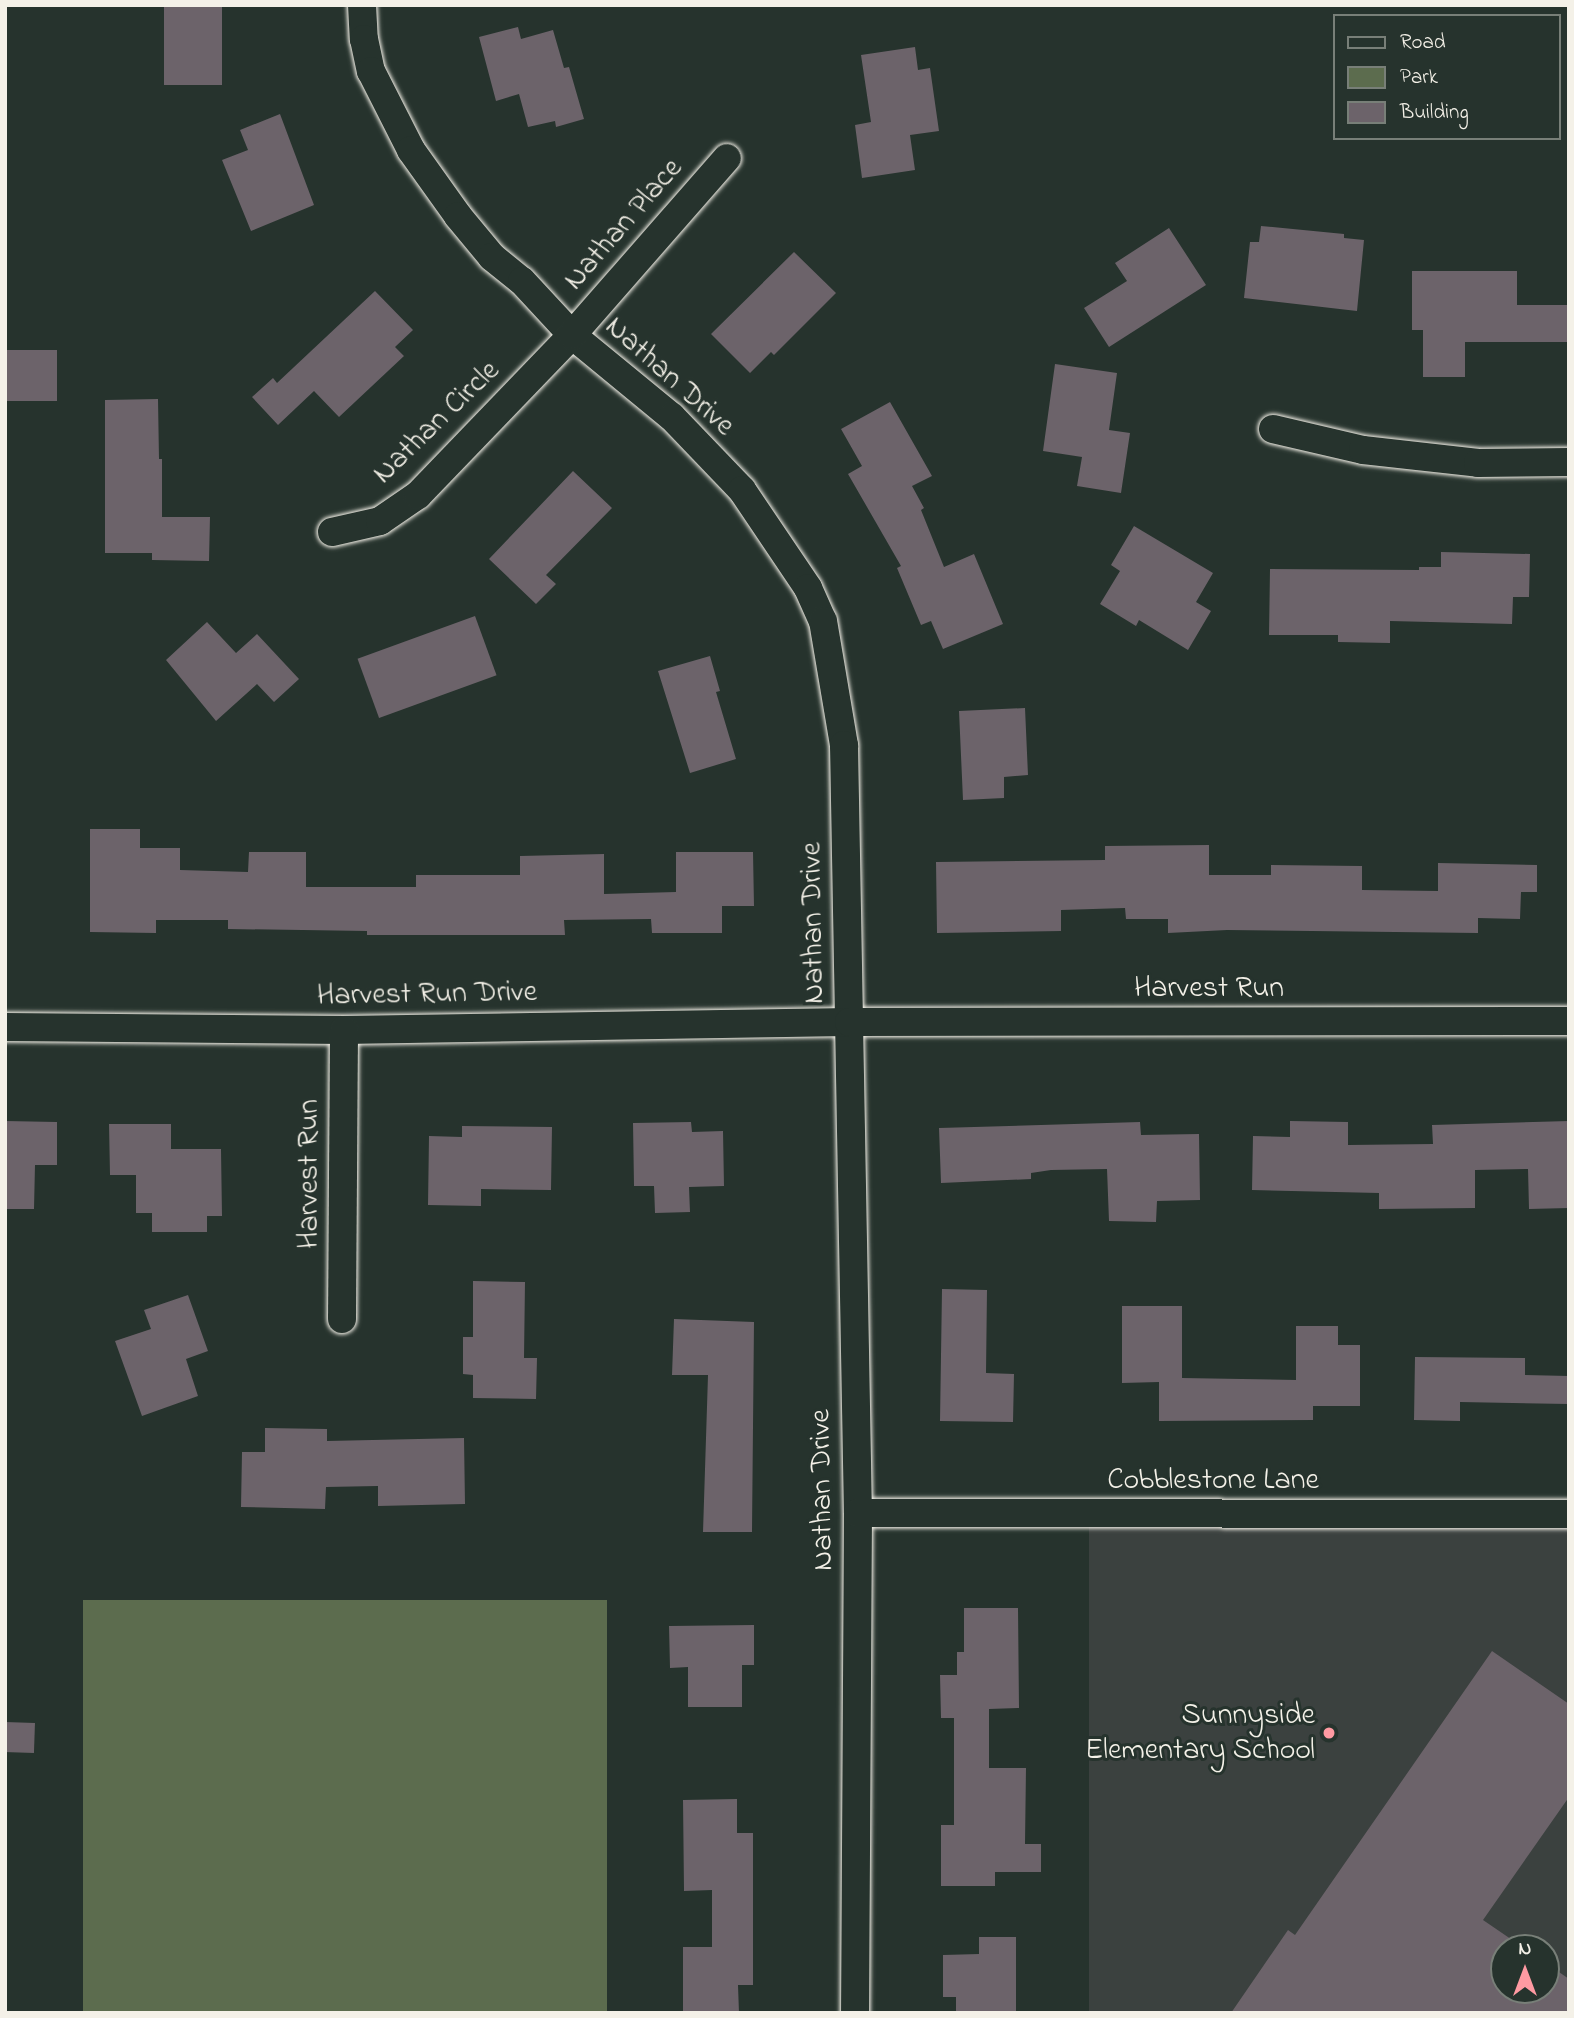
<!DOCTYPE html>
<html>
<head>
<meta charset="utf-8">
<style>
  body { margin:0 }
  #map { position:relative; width:1574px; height:2018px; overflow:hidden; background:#26332d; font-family:"Indie Flower",sans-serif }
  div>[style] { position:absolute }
  .built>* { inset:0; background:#3b413f }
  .green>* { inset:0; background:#5c6c4e; transform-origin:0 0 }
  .building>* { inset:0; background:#6c636a; transform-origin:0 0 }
  .roads { filter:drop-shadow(0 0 2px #f4f1e8) drop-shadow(0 0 2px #f4f1e8) }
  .street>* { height:28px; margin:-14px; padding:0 14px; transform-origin:14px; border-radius:14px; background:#26332d }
  .dots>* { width:19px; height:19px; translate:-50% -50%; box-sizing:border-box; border:4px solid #26332d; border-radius:50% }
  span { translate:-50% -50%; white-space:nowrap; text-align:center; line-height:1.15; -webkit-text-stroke:6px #26332d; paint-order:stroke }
  .street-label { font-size:30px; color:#f4f1e8 }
  .poi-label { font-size:30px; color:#f4f1e8 }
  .right { translate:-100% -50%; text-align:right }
  .frame { position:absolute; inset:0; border:7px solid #f4f1e8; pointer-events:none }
  .legend { position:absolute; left:1333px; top:14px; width:228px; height:126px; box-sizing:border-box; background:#26332d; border:2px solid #787f78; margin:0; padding:9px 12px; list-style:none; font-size:21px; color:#f4f1e8 }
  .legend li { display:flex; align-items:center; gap:14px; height:35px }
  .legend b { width:35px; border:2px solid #787f78 }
  .north { position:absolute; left:1490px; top:1934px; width:70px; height:70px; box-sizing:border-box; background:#26332d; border:2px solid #787f78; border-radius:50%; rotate:0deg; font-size:19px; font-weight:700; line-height:28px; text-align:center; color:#f4f1e8 }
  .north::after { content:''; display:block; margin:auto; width:24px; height:32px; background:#ff9aa2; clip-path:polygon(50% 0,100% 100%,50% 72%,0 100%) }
</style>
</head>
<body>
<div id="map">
  <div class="built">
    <i style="clip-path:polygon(evenodd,1089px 1513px,1569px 1515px,1569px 2013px,1089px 2013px,1089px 1513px,1504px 1948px,1546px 1948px,1546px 1990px,1504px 1990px,1504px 1948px)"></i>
  </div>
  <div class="green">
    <i style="left:607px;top:1600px;width:413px;height:524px;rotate:90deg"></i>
  </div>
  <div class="building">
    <i style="left:164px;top:5px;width:58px;height:80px"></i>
    <i style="clip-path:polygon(518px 27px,521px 39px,553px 30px,564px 68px,569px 67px,584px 119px,556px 127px,555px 121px,528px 127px,519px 94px,496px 101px,479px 37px)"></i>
    <i style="clip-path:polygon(915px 47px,918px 70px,930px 68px,939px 131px,910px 135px,915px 170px,862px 178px,855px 125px,871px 122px,861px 55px)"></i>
    <i style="clip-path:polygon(280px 114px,314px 205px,251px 231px,222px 160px,248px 150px,240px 130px)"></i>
    <i style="clip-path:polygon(1261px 226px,1344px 234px,1344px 238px,1364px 240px,1357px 311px,1244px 298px,1250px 242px,1259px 242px)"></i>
    <i style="clip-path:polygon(1169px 228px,1206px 285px,1109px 347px,1084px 308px,1127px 281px,1115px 263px)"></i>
    <i style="clip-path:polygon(794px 252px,836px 293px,774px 355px,771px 352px,750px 373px,711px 334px)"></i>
    <i style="clip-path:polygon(1412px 271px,1517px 271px,1517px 305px,1569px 305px,1569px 342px,1465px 342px,1465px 377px,1423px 377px,1423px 330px,1412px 330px)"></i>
    <i style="clip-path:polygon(375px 291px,413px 330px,395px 347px,404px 356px,339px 417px,314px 391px,278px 425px,252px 397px,273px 378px,277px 383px)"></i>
    <i style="left:5px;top:350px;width:52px;height:51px"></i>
    <i style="clip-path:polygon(1055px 364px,1117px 373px,1109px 430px,1130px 433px,1121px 493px,1077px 486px,1082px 457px,1043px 451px)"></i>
    <i style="clip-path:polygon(158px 399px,159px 459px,162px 459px,162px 517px,210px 517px,209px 561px,152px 560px,152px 553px,105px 553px,105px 400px)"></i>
    <i style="clip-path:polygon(890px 402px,932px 476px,912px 486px,924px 508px,921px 510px,944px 567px,974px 554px,1003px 624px,943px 649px,931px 621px,921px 625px,897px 568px,901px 566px,848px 474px,862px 466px,841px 429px)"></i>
    <i style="clip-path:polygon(573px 471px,612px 508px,546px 575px,556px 584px,536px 604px,489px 559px)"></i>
    <i style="clip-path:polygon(1134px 526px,1213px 573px,1196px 602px,1211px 611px,1188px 650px,1139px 620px,1136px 626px,1100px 604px,1120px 571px,1111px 565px)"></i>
    <i style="clip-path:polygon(1441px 552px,1530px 554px,1529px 597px,1513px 597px,1512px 624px,1390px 621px,1390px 643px,1338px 642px,1338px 635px,1269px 635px,1270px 569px,1419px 570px,1419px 567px,1441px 567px)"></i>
    <i style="left:475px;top:616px;width:63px;height:125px;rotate:70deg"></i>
    <i style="clip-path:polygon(207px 622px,236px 653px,257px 634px,299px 679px,274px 702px,257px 684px,216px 721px,166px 660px)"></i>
    <i style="clip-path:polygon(710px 656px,720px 691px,716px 692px,736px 759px,690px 773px,658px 671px)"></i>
    <i style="clip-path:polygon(1025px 708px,1028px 775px,1004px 777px,1004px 798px,963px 800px,959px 711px)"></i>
    <i style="clip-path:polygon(90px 829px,140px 829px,140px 848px,180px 848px,180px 870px,248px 872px,249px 852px,306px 852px,306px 887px,416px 887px,416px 875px,520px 875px,520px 856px,604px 854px,604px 894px,676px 892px,676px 852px,753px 852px,754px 906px,722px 906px,722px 933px,652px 933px,651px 919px,564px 920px,565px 935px,367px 935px,367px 931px,228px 929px,228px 920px,156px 920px,156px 933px,90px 932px)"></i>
    <i style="clip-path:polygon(1209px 845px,1209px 875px,1271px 875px,1271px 865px,1362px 866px,1362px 890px,1438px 891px,1438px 863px,1537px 865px,1537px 892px,1521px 892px,1520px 919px,1478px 918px,1478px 933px,1227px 930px,1168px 933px,1168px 919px,1126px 919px,1125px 908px,1061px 910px,1061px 931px,937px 933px,936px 862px,1105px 860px,1105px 846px)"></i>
    <i style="clip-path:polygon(5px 1121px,57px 1122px,57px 1165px,35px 1165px,34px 1209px,5px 1209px)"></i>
    <i style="clip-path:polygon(1290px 1121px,1348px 1122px,1348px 1145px,1433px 1144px,1432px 1125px,1569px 1121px,1569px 1208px,1529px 1209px,1528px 1169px,1475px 1170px,1475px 1208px,1379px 1209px,1379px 1193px,1252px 1190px,1253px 1136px,1290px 1137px)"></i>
    <i style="clip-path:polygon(691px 1122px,692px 1132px,723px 1131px,724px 1186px,689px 1187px,690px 1212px,655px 1213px,654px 1186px,634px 1186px,633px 1123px)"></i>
    <i style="clip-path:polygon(1140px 1122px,1141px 1135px,1199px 1134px,1200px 1200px,1157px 1201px,1156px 1222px,1109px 1221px,1107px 1169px,1051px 1170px,1031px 1173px,1031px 1179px,941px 1183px,939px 1128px)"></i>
    <i style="clip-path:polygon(109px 1124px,171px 1124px,171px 1149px,221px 1149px,222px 1216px,207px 1216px,207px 1232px,152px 1232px,152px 1213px,136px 1213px,136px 1175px,110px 1175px)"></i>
    <i style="clip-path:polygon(462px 1126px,552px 1127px,551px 1190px,481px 1189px,481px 1206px,428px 1205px,429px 1136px,462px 1137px)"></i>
    <i style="clip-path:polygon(473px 1281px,525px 1282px,524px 1358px,537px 1358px,536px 1399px,473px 1398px,473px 1375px,463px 1374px,463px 1337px,473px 1337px)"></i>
    <i style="clip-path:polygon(942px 1289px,987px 1290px,986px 1373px,1014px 1374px,1013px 1422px,940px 1421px)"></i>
    <i style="clip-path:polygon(188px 1295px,208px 1351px,186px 1359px,198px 1396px,142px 1416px,115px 1341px,151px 1329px,144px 1310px)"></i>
    <i style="clip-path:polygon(1122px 1306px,1182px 1306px,1182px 1378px,1296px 1380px,1296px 1326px,1338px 1326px,1338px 1345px,1360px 1345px,1360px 1406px,1313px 1406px,1313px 1420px,1159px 1421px,1159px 1382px,1122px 1383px)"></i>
    <i style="clip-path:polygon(674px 1319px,754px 1322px,752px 1532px,703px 1532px,708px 1375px,672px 1375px)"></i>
    <i style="clip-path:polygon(1415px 1357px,1525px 1358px,1525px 1375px,1569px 1376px,1569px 1404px,1460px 1402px,1460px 1421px,1414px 1420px)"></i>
    <i style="clip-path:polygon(265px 1428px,327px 1429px,327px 1441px,464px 1438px,465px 1504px,378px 1506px,378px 1486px,326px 1487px,325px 1509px,241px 1507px,242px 1452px,265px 1452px)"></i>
    <i style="clip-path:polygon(964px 1608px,1018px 1608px,1019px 1708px,989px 1709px,989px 1768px,1026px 1768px,1025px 1844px,1041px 1844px,1041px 1872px,995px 1872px,995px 1886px,941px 1886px,941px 1825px,954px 1825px,954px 1718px,941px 1718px,940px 1675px,957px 1675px,957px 1652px,964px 1652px)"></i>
    <i style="clip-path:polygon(754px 1625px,754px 1665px,742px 1665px,742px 1707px,688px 1707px,688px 1667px,670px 1668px,669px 1626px)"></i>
    <i style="clip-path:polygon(1492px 1651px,1569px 1704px,1569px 1797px,1483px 1920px,1524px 1948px,1504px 1948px,1504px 1990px,1546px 1990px,1546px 1963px,1569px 1979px,1569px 2013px,1231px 2013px,1288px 1930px,1295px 1935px)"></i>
    <i style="left:5px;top:1722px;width:30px;height:30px;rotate:2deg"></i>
    <i style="clip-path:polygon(737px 1799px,737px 1833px,753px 1833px,753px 1985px,738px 1985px,739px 2013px,683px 2013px,683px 1947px,712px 1947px,712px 1890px,684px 1891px,683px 1800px)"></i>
    <i style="clip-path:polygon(979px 1937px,1016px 1937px,1016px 2013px,956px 2013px,956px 1997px,943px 1997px,943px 1955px,979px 1954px)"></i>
  </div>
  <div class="roads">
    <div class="street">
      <i style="left:362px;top:5px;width:34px;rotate:87deg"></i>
      <i style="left:364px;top:39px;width:33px;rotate:78deg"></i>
      <i style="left:371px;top:71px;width:89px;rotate:63.1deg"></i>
      <i style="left:411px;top:150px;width:81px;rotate:54.5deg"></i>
      <i style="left:458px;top:216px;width:53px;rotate:50.3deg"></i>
      <i style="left:492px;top:257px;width:38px;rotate:39deg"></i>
      <i style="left:522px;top:281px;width:74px;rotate:47.2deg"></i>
      <i style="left:572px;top:335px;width:129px;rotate:39.4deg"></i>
      <i style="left:672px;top:417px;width:101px;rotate:46.2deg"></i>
      <i style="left:742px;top:490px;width:118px;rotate:56deg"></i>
      <i style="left:808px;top:588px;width:36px;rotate:66deg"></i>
      <i style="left:823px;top:621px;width:126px;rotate:80.4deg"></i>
      <i style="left:844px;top:745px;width:768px;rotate:88.96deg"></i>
      <i style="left:858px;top:1513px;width:500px;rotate:90.34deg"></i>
      <i style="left:1273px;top:429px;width:92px;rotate:13.1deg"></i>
      <i style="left:1363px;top:450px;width:116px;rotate:6.4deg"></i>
      <i style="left:1478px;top:463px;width:91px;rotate:-0.6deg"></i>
      <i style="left:332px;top:532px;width:49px;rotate:-12.9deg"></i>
      <i style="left:380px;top:521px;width:46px;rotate:-34.4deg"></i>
      <i style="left:418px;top:495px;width:222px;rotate:-46.1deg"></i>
      <i style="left:572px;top:335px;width:235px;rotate:-48.8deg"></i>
      <i style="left:5px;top:1027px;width:339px;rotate:0.5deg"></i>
      <i style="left:344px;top:1030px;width:505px;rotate:-0.91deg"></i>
      <i style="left:849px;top:1022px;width:720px;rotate:-0.08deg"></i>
      <i style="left:342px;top:1319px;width:289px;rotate:-89.6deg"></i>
      <i style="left:858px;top:1513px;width:711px;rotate:0.08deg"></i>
    </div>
  </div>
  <div class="dots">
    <i style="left:1329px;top:1733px;background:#ff9aa2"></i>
  </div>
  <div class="street-label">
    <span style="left:624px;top:225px;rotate:-49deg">Nathan Place</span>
    <span style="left:669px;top:377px;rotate:42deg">Nathan Drive</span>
    <span style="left:437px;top:423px;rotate:-44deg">Nathan Circle</span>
    <span style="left:814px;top:923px;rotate:-91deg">Nathan Drive</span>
    <span style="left:1209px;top:989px">Harvest Run</span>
    <span style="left:427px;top:995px;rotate:-1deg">Harvest Run Drive</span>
    <span style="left:310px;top:1174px;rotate:-90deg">Harvest Run</span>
    <span style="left:1213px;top:1481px">Cobblestone Lane</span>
    <span style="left:823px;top:1490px;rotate:-91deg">Nathan Drive</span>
  </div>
  <div class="poi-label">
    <span class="right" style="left:1315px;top:1733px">Sunnyside<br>Elementary School</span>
  </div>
  <div class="frame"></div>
  <ul class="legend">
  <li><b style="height:9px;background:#26332d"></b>Road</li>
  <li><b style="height:19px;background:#5c6c4e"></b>Park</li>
  <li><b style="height:19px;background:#6c636a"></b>Building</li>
  </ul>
  <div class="north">N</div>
</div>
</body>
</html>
